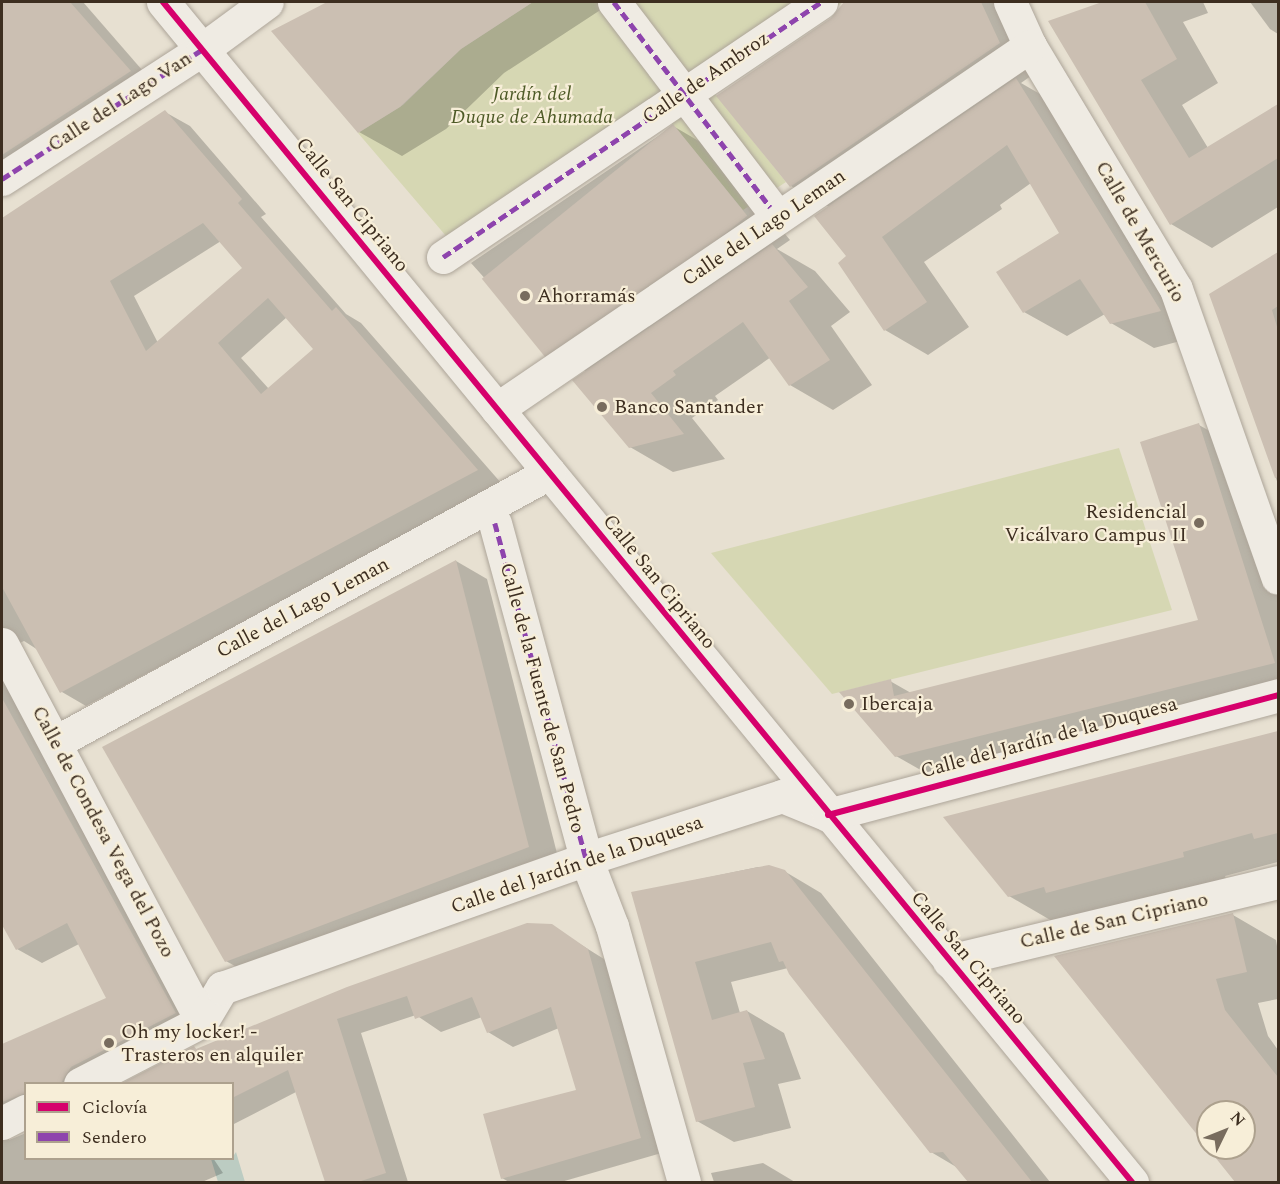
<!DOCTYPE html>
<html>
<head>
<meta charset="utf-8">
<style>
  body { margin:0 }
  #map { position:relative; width:1280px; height:1184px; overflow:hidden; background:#e7e0d1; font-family:Spectral,serif }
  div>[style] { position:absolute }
  .green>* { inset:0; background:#d6d7b3 }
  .water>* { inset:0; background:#bcccc2 }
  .shadow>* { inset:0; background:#0003 }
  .building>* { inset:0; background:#cbbfb2; transform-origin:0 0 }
  .roads { filter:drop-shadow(0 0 2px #ada599) drop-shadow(0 0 2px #ada599) }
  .minor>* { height:33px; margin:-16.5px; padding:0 16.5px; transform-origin:16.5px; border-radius:16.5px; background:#efebe3 }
  .quiet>* { height:4.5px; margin-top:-2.25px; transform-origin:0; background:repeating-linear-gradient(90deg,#8e44ad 0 9px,transparent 0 13.5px) }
  .cycleway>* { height:6px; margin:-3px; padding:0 3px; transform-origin:3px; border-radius:3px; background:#d6006c }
  .dots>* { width:16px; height:16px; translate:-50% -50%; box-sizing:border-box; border:3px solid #f7eed8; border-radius:50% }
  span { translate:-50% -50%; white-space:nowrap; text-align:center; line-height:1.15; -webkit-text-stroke:4.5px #f7eed8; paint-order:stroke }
  .street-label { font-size:20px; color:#3d2e20 }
  .park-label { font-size:20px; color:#4d5a26; font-style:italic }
  .poi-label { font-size:20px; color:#3d2e20 }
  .left { translate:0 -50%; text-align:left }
  .right { translate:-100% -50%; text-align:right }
  .frame { position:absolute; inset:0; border:3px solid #3d2e20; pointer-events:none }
  .legend { position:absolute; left:24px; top:1082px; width:210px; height:78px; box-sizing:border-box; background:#f7eed8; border:2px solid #ada18e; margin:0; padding:8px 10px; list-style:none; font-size:18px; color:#3d2e20 }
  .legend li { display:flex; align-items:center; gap:12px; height:30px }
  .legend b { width:30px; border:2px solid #ada18e }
  .north { position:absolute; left:1196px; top:1100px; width:60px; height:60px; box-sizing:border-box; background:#f7eed8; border:2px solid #ada18e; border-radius:50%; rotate:47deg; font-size:16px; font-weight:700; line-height:24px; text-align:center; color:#3d2e20 }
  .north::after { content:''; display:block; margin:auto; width:21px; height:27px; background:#786c5e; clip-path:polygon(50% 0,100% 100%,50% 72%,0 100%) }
</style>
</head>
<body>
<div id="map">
  <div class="green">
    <i style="clip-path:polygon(533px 2px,843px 2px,712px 90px,786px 182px,743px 210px,669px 120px,464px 257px,358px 133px,403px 105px,461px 49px)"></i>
    <i style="clip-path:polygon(1119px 448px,1172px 610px,832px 694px,711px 553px)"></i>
  </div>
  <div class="water">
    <i style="clip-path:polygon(236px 1152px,245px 1182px,218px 1182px,211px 1159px,232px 1158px)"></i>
  </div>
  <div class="shadow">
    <i style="clip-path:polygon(2px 2px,83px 2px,156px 86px,2px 188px)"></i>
    <i style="clip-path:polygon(345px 2px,600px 2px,605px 7px,504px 73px,446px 129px,402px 156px,359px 132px,351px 11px)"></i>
    <i style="clip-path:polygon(847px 2px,1012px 2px,1042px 68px,1021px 83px,1059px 105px,1203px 335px,1154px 348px,1111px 323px,1105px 314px,1067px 336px,1024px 312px,1061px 234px,1031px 183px,1000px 205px,1002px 209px,924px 262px,969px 327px,928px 355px,885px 330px,829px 207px,791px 186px,833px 19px)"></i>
    <i style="clip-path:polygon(1107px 2px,1203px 2px,1208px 13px,1183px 22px,1218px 83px,1182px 105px,1208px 148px,1278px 106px,1278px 207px,1212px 248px,1171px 224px,1050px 22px)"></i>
    <i style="clip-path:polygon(1250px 2px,1278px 2px,1278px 34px,1270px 29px)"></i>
    <i style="clip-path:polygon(evenodd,165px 112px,190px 126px,266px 214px,261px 217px,346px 314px,361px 323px,502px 484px,86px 706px,62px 692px,38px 650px,24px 641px,11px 647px,200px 1028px,94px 1084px,26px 1084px,26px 1117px,8px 1136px,9px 1140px,26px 1133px,26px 1158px,213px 1158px,223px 1173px,202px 1182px,2px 1182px,2px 1046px,108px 999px,79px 944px,42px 963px,17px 949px,2px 922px,2px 220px,165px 112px,221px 241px,244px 268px,158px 343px,134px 296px,221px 241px,165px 112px,287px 317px,315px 349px,269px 389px,241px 358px,287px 317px)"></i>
    <i style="clip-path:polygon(673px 126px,716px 151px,790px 240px,777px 249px,815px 271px,850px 312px,831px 326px,872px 385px,833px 410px,790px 385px,771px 357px,715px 396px,718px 400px,692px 418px,725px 459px,673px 472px,630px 447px,587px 372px,549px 350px,471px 263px)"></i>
    <i style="clip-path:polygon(1278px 253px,1278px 484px,1213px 301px,1213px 293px)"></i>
    <i style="clip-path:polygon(1199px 425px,1242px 449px,1278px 566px,1278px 697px,940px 781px,896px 756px,890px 681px,911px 693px,1200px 621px)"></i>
    <i style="clip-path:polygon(456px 561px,487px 579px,560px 865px,258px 979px,226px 961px)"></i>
    <i style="clip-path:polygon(1278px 733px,1278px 862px,1225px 876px,1227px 882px,1052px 921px,1009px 896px,945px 818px)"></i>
    <i style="clip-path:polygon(758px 867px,784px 871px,821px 893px,1050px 1182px,969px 1182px,958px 1168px,931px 1152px,788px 968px,731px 982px,740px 1013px,747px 1011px,784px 1033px,801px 1079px,778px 1084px,791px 1128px,734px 1142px,697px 1121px,633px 893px)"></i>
    <i style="clip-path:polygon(1233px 915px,1276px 940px,1278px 952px,1278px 999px,1258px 1003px,1268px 1036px,1278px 1050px,1278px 1182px,1237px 1182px,1209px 1148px,1244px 1148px,1244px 1112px,1208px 1112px,1208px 1147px,1057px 957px)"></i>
    <i style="clip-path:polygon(551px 926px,612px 964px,665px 1152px,561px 1182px,509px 1182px,502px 1178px,578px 1091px,559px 1028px,513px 1047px,488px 1032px,482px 1017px,441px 1032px,416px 1015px,361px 1033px,408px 1182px,327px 1182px,296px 1092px,232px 1125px,232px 1084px,125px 1084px,194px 1048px,198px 1050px)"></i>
    <i style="clip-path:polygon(763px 1163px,795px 1182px,714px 1182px,711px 1173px)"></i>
  </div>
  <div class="building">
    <i style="clip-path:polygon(2px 2px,70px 2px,131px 71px,2px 155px)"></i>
    <i style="clip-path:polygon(327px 2px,533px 2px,461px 49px,400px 107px,358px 133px,271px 31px)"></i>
    <i style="clip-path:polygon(844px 2px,981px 2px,1000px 43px,790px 187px,716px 96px,831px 18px)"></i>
    <i style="clip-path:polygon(1102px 2px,1145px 2px,1177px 59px,1141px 80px,1189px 158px,1278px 104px,1278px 158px,1170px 225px,1048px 21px)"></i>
    <i style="clip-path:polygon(1016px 78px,1161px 311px,1110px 324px,1080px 279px,1023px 313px,996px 272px,1059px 233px,1007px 145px,882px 237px,927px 302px,884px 331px,838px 263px,846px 256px,814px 216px)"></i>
    <i style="clip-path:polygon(evenodd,165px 110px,242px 199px,238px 203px,332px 311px,336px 307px,478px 470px,60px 693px,2px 587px,2px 218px,165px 110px,203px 223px,242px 268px,146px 351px,110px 281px,203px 223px,165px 110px,268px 298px,313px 349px,261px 394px,218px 343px,268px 298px)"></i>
    <i style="left:673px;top:124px;width:118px;height:246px;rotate:51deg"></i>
    <i style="clip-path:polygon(772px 244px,808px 287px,789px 301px,830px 360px,789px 386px,743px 322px,673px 371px,676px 375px,651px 393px,684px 434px,629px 448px,572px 380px)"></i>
    <i style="clip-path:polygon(1278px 252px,1278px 306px,1272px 310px,1278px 330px,1278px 477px,1275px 478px,1209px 294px)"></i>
    <i style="clip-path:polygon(1199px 423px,1275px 663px,895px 757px,839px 692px,891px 679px,894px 696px,1198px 620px,1140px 442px)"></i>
    <i style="clip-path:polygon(456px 560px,529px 847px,225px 962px,102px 747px)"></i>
    <i style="clip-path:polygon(2px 698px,176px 1013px,71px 1067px,61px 1083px,26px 1083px,26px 1093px,2px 1102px,2px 1044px,106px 998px,67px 923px,16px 950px,2px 925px)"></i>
    <i style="clip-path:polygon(1278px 731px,1278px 833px,1254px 839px,1252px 833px,1183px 852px,1184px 857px,1046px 893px,1044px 887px,1008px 897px,943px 817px)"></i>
    <i style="clip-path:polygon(769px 865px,785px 870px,1032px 1182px,968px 1182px,943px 1152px,930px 1153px,789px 974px,783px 961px,779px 962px,771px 942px,695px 962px,712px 1020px,747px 1010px,765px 1059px,743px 1063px,755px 1107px,696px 1122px,631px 892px)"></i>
    <i style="clip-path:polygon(evenodd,1233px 913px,1247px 972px,1216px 979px,1225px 1010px,1278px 1077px,1278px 1182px,1235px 1182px,1054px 956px,1233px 913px,1208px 1112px,1244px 1112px,1244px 1148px,1208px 1148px,1208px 1112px)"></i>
    <i style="clip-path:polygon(527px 923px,552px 924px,588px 949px,641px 1138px,501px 1179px,483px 1114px,576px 1090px,551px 1007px,487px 1033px,472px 997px,415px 1019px,407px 996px,337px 1019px,386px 1173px,358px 1182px,325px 1182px,288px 1070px,232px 1098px,232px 1083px,122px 1083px,194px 1046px,196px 1049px,347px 987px)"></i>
  </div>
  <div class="roads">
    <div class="minor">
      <i style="left:163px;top:2px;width:1527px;rotate:50.61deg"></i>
      <i style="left:614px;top:2px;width:258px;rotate:52.7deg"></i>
      <i style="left:1010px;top:2px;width:48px;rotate:65.6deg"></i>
      <i style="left:1030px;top:46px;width:283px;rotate:59deg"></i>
      <i style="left:1176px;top:289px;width:306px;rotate:70.6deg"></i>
      <i style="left:2px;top:179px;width:239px;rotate:-32.9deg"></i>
      <i style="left:203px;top:49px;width:79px;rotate:-36.3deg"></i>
      <i style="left:443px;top:257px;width:456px;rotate:-34deg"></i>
      <i style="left:497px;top:409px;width:645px;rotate:-34.26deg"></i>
      <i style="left:495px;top:523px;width:348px;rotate:74.8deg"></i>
      <i style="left:586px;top:859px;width:72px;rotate:68.8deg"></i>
      <i style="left:612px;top:926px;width:266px;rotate:74.3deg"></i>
      <i style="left:2px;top:644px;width:427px;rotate:62.1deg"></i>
      <i style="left:56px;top:742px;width:562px;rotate:-28.62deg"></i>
      <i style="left:949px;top:961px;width:338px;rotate:-13.5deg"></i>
      <i style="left:80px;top:1084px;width:137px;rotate:-27.3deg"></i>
      <i style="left:202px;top:1021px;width:39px;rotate:-59deg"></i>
      <i style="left:222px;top:988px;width:386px;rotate:-19.5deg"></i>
      <i style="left:586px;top:859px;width:206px;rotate:-17.8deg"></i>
      <i style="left:782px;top:796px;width:50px;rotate:22.4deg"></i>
      <i style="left:828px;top:815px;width:466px;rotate:-14.9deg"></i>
      <i style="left:2px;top:1123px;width:27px;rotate:-27deg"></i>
    </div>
  </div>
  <div class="quiet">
    <i style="left:614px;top:2px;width:258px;rotate:52.7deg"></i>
    <i style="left:2px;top:179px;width:239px;rotate:-32.9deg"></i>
    <i style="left:443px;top:257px;width:456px;rotate:-34deg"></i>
    <i style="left:495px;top:523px;width:348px;rotate:74.8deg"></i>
  </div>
  <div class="cycleway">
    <i style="left:163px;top:2px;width:1527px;rotate:50.61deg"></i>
    <i style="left:828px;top:815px;width:466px;rotate:-14.9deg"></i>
  </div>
  <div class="dots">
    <i style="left:525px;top:296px;background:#786c5e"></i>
    <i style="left:602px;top:407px;background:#786c5e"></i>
    <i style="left:1199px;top:523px;background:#786c5e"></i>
    <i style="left:849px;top:704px;background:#786c5e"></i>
    <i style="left:109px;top:1043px;background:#786c5e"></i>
  </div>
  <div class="street-label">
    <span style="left:706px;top:78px;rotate:-34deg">Calle de Ambroz</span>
    <span style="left:120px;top:102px;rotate:-33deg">Calle del Lago Van</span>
    <span style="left:352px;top:205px;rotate:51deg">Calle San Cipriano</span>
    <span style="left:764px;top:228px;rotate:-34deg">Calle del Lago Leman</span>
    <span style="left:1140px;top:232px;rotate:60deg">Calle de Mercurio</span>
    <span style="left:659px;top:582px;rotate:51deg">Calle San Cipriano</span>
    <span style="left:303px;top:608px;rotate:-28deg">Calle del Lago Leman</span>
    <span style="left:542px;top:698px;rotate:75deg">Calle de la Fuente de San Pedro</span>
    <span style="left:1049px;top:738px;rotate:-15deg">Calle del Jardín de la Duquesa</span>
    <span style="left:103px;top:832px;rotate:62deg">Calle de Condesa Vega del Pozo</span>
    <span style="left:577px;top:865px;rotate:-19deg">Calle del Jardín de la Duquesa</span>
    <span style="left:1114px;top:921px;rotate:-13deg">Calle de San Cipriano</span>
    <span style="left:968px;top:958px;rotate:50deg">Calle San Cipriano</span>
  </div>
  <div class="park-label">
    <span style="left:532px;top:106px">Jardín del<br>Duque de Ahumada</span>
  </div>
  <div class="poi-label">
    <span class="left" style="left:537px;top:296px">Ahorramás</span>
    <span class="left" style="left:614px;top:407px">Banco Santander</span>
    <span class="right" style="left:1187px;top:524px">Residencial<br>Vicálvaro Campus II</span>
    <span class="left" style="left:861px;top:704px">Ibercaja</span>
    <span class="left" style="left:121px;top:1044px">Oh my locker! -<br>Trasteros en alquiler</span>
  </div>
  <div class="frame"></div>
  <ul class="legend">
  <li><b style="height:8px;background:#d6006c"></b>Ciclovía</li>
  <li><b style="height:8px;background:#8e44ad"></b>Sendero</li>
  </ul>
  <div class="north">N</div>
</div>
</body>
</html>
